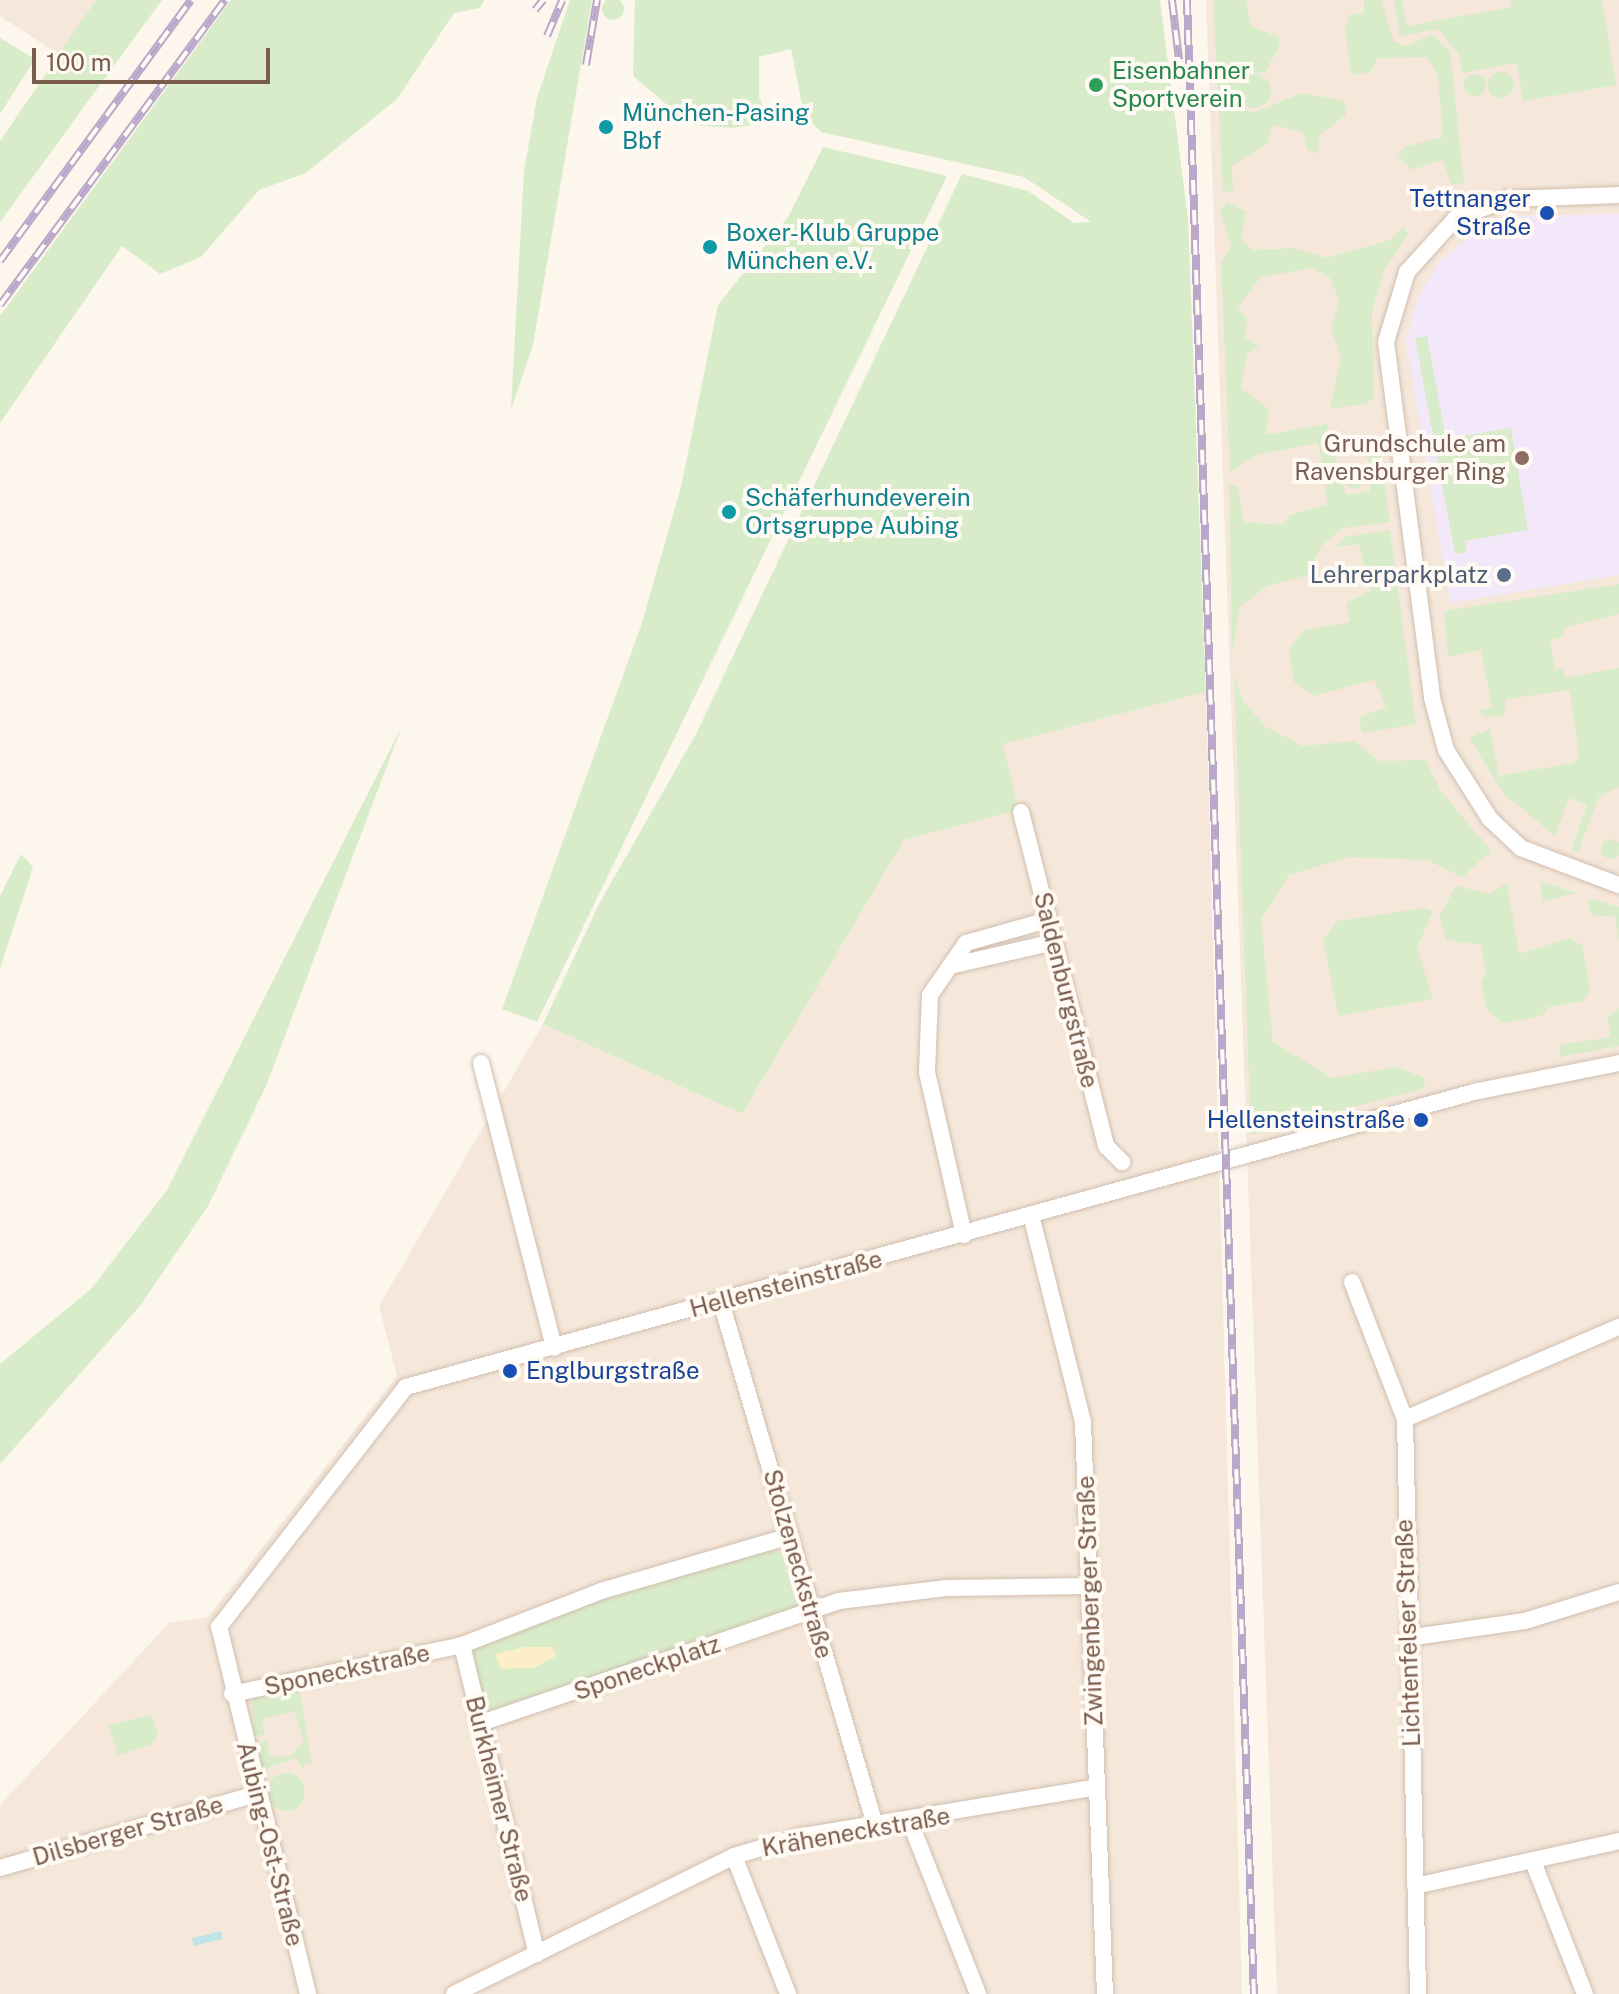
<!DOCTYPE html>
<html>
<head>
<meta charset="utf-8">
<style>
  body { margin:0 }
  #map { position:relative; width:1619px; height:1994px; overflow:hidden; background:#fdf6ec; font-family:"Public Sans",sans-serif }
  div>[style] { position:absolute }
  .residential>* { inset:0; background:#f5e8da }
  .education>* { inset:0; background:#f3e8fa }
  .green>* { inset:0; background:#d8ecc9 }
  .round { border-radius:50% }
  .sand>* { inset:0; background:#fcefc7 }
  .water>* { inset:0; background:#bfe3e8; transform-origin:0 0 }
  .roads { filter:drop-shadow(0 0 2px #d1beb0) drop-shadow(0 0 2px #d1beb0) }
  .minor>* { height:16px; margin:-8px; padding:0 8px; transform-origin:8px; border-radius:8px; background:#fff }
  .rail>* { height:8px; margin-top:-4px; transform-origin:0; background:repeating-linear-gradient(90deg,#fffaf3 0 15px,#b9a8c9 0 30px); box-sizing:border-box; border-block:2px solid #b9a8c9 }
  .dots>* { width:22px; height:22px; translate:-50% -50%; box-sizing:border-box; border:4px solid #fffaf3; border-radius:50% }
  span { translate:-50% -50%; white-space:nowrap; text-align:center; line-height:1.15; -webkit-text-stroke:8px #fffaf3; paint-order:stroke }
  .leisure-label { font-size:24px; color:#27864d }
  .left { translate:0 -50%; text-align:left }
  .culture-label { font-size:24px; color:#0d838f }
  .transit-label { font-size:24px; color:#164399 }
  .right { translate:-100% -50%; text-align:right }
  .education-label { font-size:24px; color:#785e54 }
  .service-label { font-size:24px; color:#4e5e75 }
  .street-label { font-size:24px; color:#7a5c4d }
  .scale { position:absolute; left:32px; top:48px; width:238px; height:36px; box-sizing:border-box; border:4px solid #7a5c4d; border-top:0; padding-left:10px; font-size:24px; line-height:28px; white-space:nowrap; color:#7a5c4d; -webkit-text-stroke:6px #fffaf3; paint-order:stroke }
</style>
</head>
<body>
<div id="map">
  <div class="residential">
    <i style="clip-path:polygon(0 0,96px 0,61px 56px,0 16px)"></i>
    <i style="clip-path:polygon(1206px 0,1619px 0,1619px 1994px,1277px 1994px)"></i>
    <i style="clip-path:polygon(1206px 692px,1242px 1994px,0 1994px,0 1805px,169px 1623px,208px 1617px,397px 1376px,379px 1306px,543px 1024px,742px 1114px,904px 840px,1019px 810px,1003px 744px)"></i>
  </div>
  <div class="education">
    <i style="clip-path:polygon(1619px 214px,1619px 575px,1450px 603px,1406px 341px,1418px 298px,1441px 260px,1484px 224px,1509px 216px)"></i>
  </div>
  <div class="green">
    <i class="round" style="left:602px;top:-2px;width:22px;height:22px"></i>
    <i style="clip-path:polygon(96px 0,162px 0,0 222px,0 141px)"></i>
    <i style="clip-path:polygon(231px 0,484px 0,480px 8px,454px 13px,397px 99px,306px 173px,259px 190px,201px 257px,160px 274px,122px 246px,0 423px,0 316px)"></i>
    <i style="clip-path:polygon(570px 0,592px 0,533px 345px,511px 409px,524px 171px,537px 98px)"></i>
    <i style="clip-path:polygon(635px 0,1160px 0,1188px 219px,1206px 692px,1003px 744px,1019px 810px,904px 840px,742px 1114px,543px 1024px,599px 904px,696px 734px,962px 174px,1028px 191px,1074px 223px,1091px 222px,1024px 177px,821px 132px,804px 115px,791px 49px,759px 57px,759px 97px,764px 108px,793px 110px,795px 118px,732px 128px,691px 125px,633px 76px)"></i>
    <i style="clip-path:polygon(1213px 0,1246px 0,1251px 26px,1278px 37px,1280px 46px,1265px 72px,1237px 74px,1237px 105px,1253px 113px,1302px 93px,1345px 101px,1346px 115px,1319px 135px,1318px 154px,1307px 149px,1303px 132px,1272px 125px,1268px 143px,1232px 166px,1233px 190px,1223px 193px)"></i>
    <i style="clip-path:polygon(1364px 0,1381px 0,1394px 41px,1405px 46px,1433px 35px,1450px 51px,1464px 184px,1451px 184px,1442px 160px,1412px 170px,1398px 155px,1404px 147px,1443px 137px,1438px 76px,1427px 57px,1378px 58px,1370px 72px,1351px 75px,1345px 27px,1350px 14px,1364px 14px)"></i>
    <i style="clip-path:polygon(1394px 0,1402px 0,1407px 26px,1511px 7px,1511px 0,1602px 0,1616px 85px,1523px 101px,1517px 63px,1462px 73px,1459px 55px,1438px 29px,1400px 36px)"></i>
    <i style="clip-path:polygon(0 38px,35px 59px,0 114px)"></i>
    <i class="round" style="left:1488px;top:72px;width:26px;height:26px"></i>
    <i class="round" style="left:1237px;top:74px;width:34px;height:34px"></i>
    <i class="round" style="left:1464px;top:74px;width:22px;height:22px"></i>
    <i style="clip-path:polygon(823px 147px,947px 176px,537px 1022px,502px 1009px,641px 626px,681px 487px,718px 305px,788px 217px)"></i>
    <i style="clip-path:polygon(1227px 202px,1246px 212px,1241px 239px,1253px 250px,1293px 248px,1327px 258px,1390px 240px,1403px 228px,1408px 234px,1384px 270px,1372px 311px,1374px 399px,1364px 404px,1330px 409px,1341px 357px,1331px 330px,1339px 300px,1330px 278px,1313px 268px,1261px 277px,1238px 307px,1247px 318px,1245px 338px,1259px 347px,1247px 354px,1241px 388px,1269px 409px,1266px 435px,1327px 424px,1346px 495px,1370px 492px,1367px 454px,1346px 450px,1352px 441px,1379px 440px,1390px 522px,1343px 528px,1322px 545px,1307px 575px,1268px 586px,1240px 606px,1232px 654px,1229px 486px,1237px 486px,1244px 522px,1283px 525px,1290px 515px,1328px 504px,1318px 443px,1255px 455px,1230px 472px,1221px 262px,1231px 247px,1220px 210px)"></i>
    <i style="clip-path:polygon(1427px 336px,1446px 439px,1511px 428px,1528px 530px,1465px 541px,1467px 552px,1455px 554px,1415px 338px)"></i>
    <i class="round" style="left:1343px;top:464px;width:24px;height:24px"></i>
    <i style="clip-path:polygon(1390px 530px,1416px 724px,1362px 733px,1359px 717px,1386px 707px,1374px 680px,1313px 696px,1294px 682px,1289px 650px,1303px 630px,1350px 622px,1346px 603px,1371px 590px,1359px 544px,1336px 547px,1344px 537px)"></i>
    <i style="clip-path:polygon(1619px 584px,1619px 614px,1565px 627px,1563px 637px,1550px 640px,1555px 669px,1563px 668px,1565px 678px,1619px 668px,1619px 787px,1599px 797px,1578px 852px,1571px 850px,1587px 805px,1569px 798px,1555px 836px,1505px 795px,1469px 738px,1490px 729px,1499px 776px,1573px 763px,1579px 758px,1570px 690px,1507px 699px,1503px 716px,1487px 717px,1478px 711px,1492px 707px,1481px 650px,1448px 657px,1444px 611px)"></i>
    <i style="clip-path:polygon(1234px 673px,1242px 700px,1266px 727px,1303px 746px,1354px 741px,1379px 761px,1425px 760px,1441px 791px,1491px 851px,1462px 877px,1427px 860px,1349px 857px,1289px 875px,1261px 920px,1273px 1042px,1332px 1078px,1398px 1067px,1424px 1078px,1425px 1088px,1251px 1135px)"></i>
    <i style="clip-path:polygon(402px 726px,266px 1086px,208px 1206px,140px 1306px,0 1464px,0 1364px,91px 1289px,167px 1190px)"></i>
    <i class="round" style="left:1601px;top:839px;width:20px;height:20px"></i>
    <i style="clip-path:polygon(21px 854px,33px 867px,0 969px,0 896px)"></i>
    <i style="clip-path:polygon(1540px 881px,1576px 893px,1543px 902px)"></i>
    <i style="clip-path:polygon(1507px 883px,1519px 954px,1570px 938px,1583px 946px,1590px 992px,1583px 1001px,1548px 1007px,1542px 1016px,1502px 1023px,1487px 1009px,1481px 984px,1486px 972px,1481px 945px,1446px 940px,1439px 917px,1456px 886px,1490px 894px)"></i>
    <i style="clip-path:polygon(1587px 898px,1619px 907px,1619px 941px,1615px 917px,1591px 915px)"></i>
    <i style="clip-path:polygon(1425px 908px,1433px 911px,1417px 948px,1433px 999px,1338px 1016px,1323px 940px,1337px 921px)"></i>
    <i style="clip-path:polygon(1619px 1008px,1619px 1046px,1560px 1057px,1559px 1045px,1611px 1037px,1607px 1018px)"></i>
    <i style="clip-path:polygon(770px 1550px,781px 1553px,798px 1609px,482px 1715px,467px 1648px,615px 1592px)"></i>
    <i style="clip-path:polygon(299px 1688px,312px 1765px,305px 1762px,303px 1770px,296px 1758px,262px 1770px,256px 1745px,266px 1740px,270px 1756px,289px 1757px,304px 1742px,294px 1711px,262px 1719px,265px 1735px,254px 1735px,252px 1699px)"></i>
    <i style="clip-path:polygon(151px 1715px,158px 1735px,152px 1744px,118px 1755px,108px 1725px)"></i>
    <i class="round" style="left:267px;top:1773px;width:38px;height:38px"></i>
  </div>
  <div class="sand">
    <i style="clip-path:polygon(525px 1647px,552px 1647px,556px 1656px,533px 1668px,501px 1669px,495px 1654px)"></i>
  </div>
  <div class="water">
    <i style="left:221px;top:1931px;width:8px;height:30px;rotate:76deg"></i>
  </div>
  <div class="roads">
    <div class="minor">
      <i style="left:1619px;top:195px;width:112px;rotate:178deg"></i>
      <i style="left:1507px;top:199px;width:56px;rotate:159deg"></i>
      <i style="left:1455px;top:219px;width:72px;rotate:132.2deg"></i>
      <i style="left:1407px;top:272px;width:73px;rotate:106.7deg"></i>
      <i style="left:1386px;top:342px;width:359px;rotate:82.6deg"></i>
      <i style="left:1432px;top:698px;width:54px;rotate:74.9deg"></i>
      <i style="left:1446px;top:750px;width:82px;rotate:57.5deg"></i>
      <i style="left:1490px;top:819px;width:42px;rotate:43.1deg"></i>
      <i style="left:1521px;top:848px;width:105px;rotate:20.7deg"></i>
      <i style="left:1021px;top:812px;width:345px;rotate:75.7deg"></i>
      <i style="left:1106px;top:1146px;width:23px;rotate:45deg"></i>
      <i style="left:950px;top:966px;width:107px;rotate:-13deg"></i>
      <i style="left:481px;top:1063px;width:294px;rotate:75.6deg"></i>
      <i style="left:1031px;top:1215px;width:213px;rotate:75.9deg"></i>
      <i style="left:1083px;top:1422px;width:572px;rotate:87.8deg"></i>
      <i style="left:964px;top:1235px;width:167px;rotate:-102.8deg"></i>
      <i style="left:927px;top:1072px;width:77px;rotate:-87.8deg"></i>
      <i style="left:930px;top:995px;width:63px;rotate:-55.3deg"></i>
      <i style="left:966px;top:943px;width:85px;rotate:-15.7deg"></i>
      <i style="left:1352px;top:1282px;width:147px;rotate:68.9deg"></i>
      <i style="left:1405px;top:1419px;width:575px;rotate:88.7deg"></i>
      <i style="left:721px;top:1302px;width:545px;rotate:73.59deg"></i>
      <i style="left:1405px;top:1419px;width:233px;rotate:-23.3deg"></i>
      <i style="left:1407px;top:1638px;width:119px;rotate:-8.2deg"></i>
      <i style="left:1525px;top:1621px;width:98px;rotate:-17.1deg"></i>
      <i style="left:462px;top:1645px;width:318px;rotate:76.4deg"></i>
      <i style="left:232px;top:1694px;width:235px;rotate:-12deg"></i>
      <i style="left:462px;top:1645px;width:149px;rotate:-21.2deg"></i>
      <i style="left:601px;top:1591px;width:197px;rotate:-16.2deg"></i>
      <i style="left:481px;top:1723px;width:378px;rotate:-18.8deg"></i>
      <i style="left:839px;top:1601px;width:108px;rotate:-6.9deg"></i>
      <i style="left:946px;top:1588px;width:143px;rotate:-0.8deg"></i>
      <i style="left:910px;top:1822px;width:185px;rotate:68.4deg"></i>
      <i style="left:734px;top:1856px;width:148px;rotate:68.6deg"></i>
      <i style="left:1534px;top:1864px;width:140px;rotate:68.6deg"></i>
      <i style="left:0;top:1868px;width:266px;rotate:-16.1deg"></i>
      <i style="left:1415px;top:1886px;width:209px;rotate:-12.4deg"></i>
      <i style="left:308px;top:1994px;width:378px;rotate:-103.6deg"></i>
      <i style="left:219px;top:1627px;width:304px;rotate:-52.1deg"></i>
      <i style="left:406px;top:1387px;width:1112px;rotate:-15.44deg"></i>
      <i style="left:1478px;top:1091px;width:144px;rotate:-11.2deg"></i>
      <i style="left:454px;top:1994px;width:312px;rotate:-26.2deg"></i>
      <i style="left:734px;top:1856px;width:71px;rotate:-16.4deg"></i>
      <i style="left:802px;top:1836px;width:299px;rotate:-9.4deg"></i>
    </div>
  </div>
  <div class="rail">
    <i style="left:1172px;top:0;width:60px;rotate:83.3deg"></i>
    <i style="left:1187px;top:0;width:1995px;rotate:88.08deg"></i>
    <i style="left:535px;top:10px;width:13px;rotate:-51deg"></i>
    <i style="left:547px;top:36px;width:39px;rotate:-67deg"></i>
    <i style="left:586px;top:65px;width:66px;rotate:-80.4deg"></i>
    <i style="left:0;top:261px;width:323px;rotate:-53.8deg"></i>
    <i style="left:0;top:305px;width:379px;rotate:-53.6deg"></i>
  </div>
  <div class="dots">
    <i style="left:1096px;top:85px;background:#2e9e5b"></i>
    <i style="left:606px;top:127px;background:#0f9aa8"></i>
    <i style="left:1547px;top:213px;background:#1a4fb4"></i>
    <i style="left:710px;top:247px;background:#0f9aa8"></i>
    <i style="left:1522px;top:458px;background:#8d6e63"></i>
    <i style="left:729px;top:512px;background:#0f9aa8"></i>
    <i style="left:1504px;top:575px;background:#5c6f8a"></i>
    <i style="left:1421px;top:1120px;background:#1a4fb4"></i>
    <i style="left:510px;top:1371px;background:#1a4fb4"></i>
  </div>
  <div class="leisure-label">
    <span class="left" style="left:1112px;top:85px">Eisenbahner<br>Sportverein</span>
  </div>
  <div class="culture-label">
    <span class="left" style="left:622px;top:127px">München-Pasing<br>Bbf</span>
    <span class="left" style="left:726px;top:247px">Boxer-Klub Gruppe<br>München e.V.</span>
    <span class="left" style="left:745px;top:512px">Schäferhundeverein<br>Ortsgruppe Aubing</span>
  </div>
  <div class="transit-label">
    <span class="right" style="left:1531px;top:213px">Tettnanger<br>Straße</span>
    <span class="right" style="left:1405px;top:1120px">Hellensteinstraße</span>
    <span class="left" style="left:526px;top:1371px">Englburgstraße</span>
  </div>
  <div class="education-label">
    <span class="right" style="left:1506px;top:458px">Grundschule am<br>Ravensburger Ring</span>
  </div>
  <div class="service-label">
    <span class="right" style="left:1488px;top:575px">Lehrerparkplatz</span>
  </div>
  <div class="street-label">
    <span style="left:1066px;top:990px;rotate:76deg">Saldenburgstraße</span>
    <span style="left:786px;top:1284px;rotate:-15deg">Hellensteinstraße</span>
    <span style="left:798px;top:1564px;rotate:74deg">Stolzeneckstraße</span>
    <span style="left:1090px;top:1601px;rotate:-92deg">Zwingenberger Straße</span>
    <span style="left:1408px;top:1633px;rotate:-92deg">Lichtenfelser Straße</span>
    <span style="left:647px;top:1668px;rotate:-19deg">Sponeckplatz</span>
    <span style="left:347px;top:1670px;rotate:-12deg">Sponeckstraße</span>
    <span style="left:499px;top:1799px;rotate:76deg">Burkheimer Straße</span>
    <span style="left:128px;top:1831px;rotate:-16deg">Dilsberger Straße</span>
    <span style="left:856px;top:1832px;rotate:-10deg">Kräheneckstraße</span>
    <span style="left:270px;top:1844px;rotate:76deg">Aubing-Ost-Straße</span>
  </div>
  <div class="scale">100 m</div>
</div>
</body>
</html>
